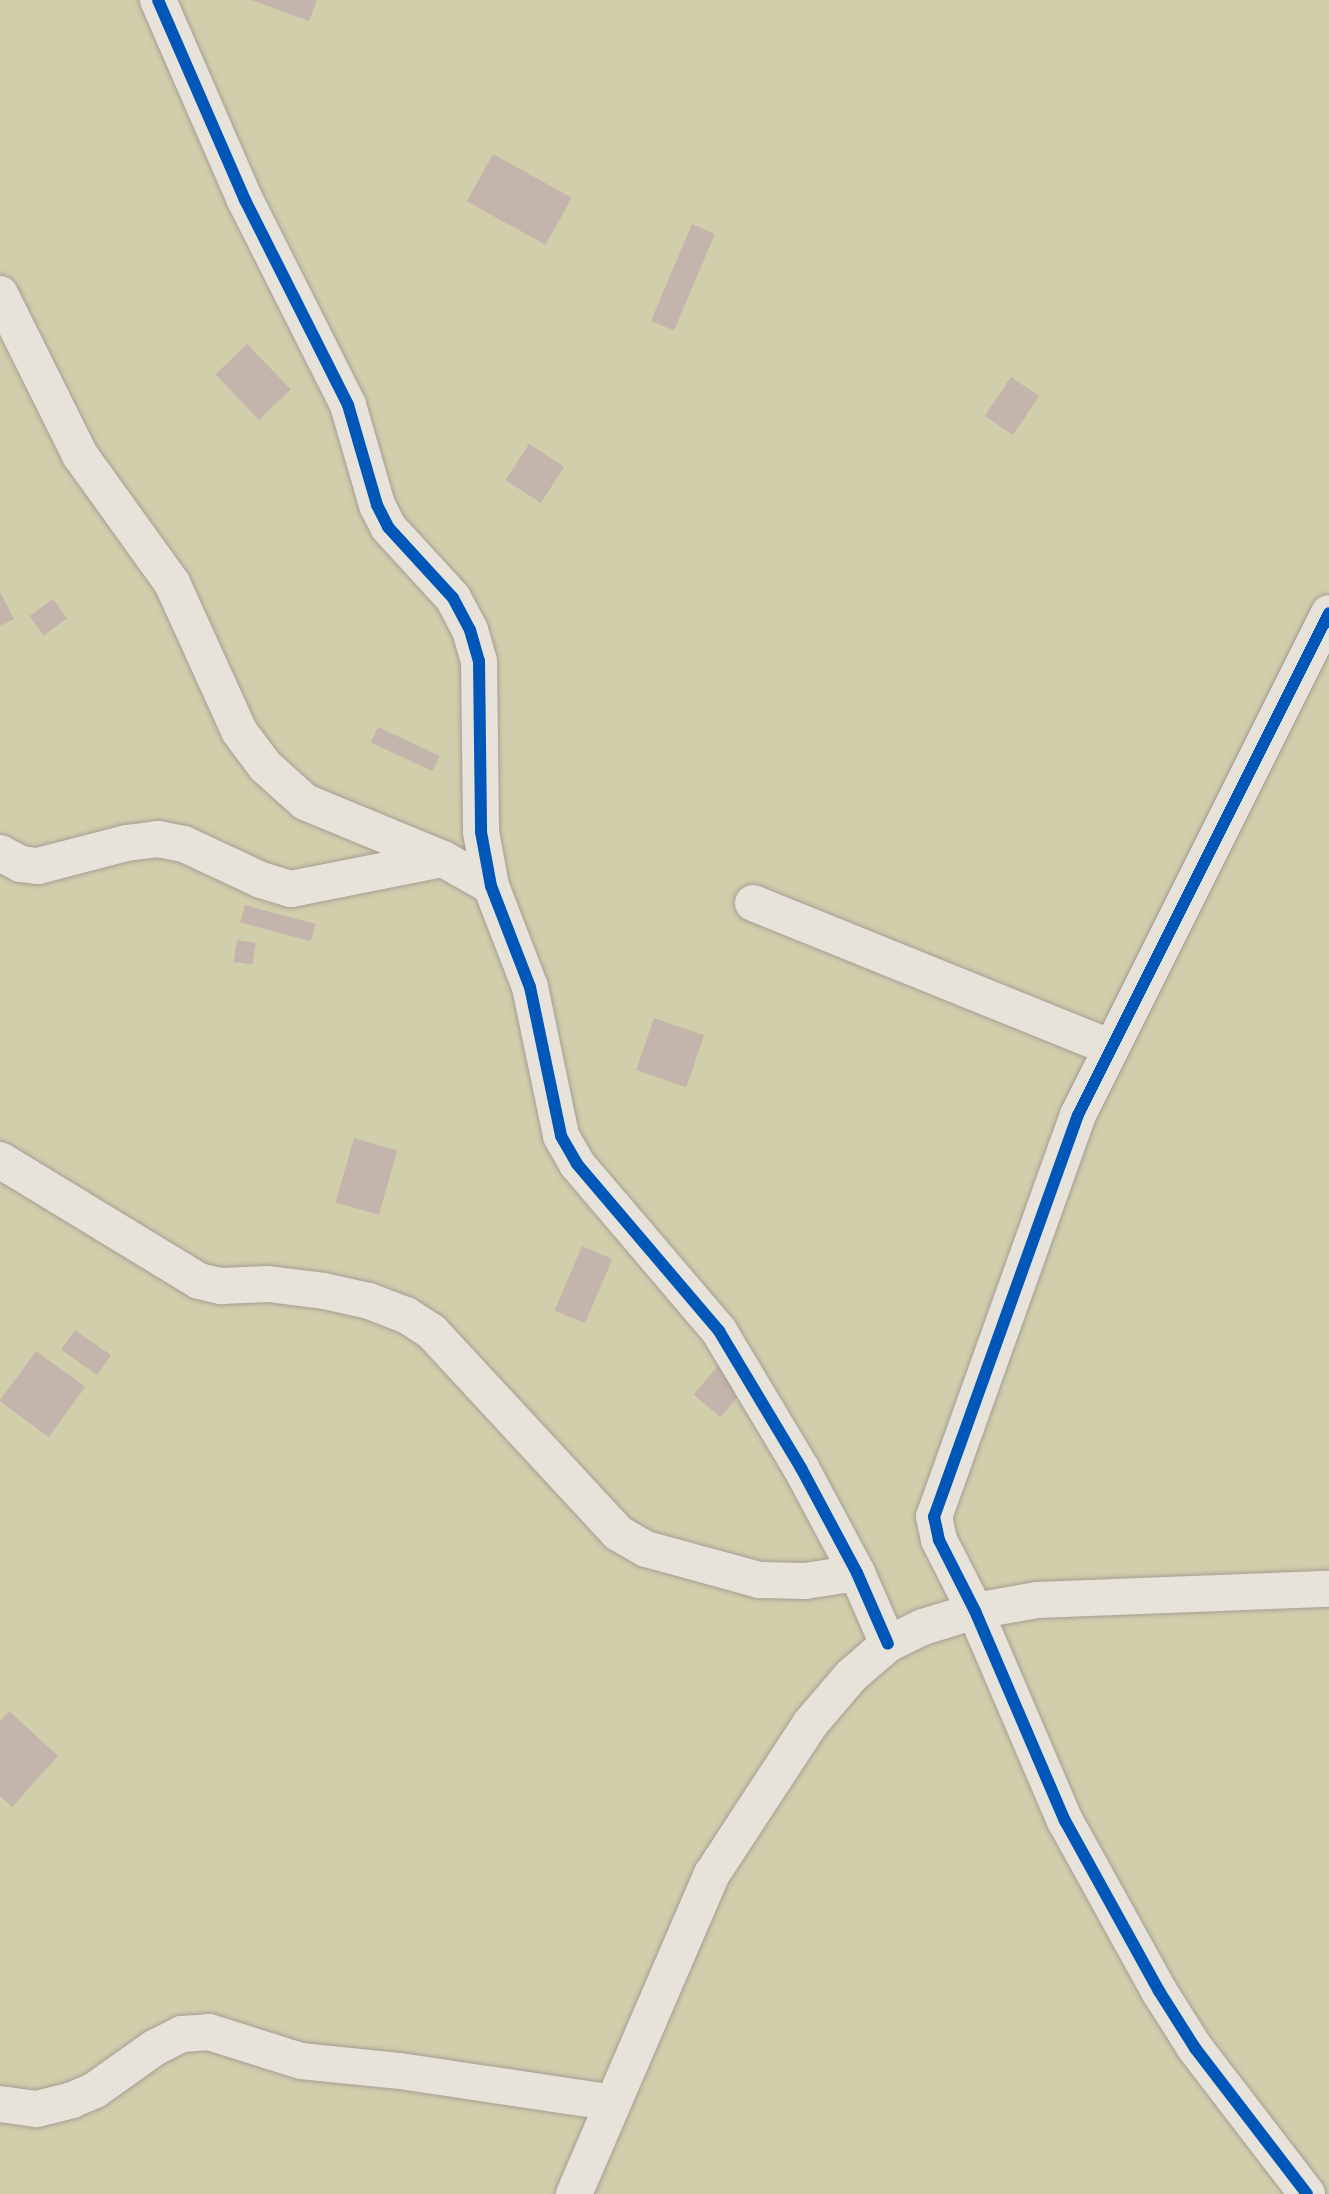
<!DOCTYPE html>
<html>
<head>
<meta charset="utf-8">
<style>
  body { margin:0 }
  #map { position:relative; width:1329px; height:2194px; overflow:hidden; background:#e0d7c9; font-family:Georgia,serif }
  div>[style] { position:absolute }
  .green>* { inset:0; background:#d1ceac; transform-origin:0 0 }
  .building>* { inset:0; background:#c3b5ab; transform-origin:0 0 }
  .roads { filter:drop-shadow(0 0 2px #a59d93) drop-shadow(0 0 2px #a59d93) }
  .minor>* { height:36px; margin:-18px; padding:0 18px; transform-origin:18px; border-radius:18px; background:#e8e3da }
  .cycleway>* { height:12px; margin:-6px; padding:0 6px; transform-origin:6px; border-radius:6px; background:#0057b8 }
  span { translate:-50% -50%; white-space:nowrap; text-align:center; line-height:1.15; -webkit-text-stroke:7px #f2e5cf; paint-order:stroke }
</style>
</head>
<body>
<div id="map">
  <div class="green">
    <i style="left:0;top:0;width:1329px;height:2194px"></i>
  </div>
  <div class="building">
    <i style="clip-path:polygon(251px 0,317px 0,309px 21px)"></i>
    <i style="left:493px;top:154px;width:90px;height:54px;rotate:29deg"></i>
    <i style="left:692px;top:224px;width:25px;height:105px;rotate:23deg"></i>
    <i style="left:247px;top:344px;width:63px;height:44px;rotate:46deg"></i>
    <i style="left:1011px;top:377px;width:34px;height:47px;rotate:34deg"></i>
    <i style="left:529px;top:444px;width:42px;height:43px;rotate:33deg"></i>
    <i style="clip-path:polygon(0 592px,14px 619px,0 626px)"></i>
    <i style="left:53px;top:599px;width:24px;height:29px;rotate:54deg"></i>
    <i style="left:378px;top:727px;width:68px;height:17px;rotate:25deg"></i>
    <i style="left:245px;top:905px;width:73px;height:18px;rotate:15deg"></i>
    <i style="left:237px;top:940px;width:19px;height:22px;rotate:9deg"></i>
    <i style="left:654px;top:1018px;width:53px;height:55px;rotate:19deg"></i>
    <i style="left:354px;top:1138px;width:45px;height:67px;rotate:16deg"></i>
    <i style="left:582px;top:1246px;width:33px;height:70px;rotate:23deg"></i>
    <i style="left:75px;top:1330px;width:44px;height:24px;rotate:35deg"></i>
    <i style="left:36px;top:1351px;width:61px;height:62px;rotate:36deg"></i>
    <i style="left:722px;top:1361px;width:35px;height:44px;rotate:40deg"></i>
    <i style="clip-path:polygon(9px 1711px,58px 1756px,12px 1807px,0 1796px,0 1721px)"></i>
  </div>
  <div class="roads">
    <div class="minor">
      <i style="left:158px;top:0;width:218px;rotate:66.5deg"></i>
      <i style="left:245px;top:200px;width:229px;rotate:63.3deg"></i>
      <i style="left:348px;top:405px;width:104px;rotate:73.8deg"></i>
      <i style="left:377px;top:505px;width:25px;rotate:63deg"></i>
      <i style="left:388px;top:527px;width:96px;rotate:47.5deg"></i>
      <i style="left:453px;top:598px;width:36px;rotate:62deg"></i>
      <i style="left:470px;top:630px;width:32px;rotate:74deg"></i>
      <i style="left:479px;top:661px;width:171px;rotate:89.3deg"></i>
      <i style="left:481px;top:832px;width:55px;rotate:79.5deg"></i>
      <i style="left:491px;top:886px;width:108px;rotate:68.9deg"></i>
      <i style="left:530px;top:987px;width:152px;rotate:78.2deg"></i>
      <i style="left:561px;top:1136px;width:32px;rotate:60deg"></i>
      <i style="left:577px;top:1164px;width:219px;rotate:49.6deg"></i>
      <i style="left:719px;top:1331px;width:160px;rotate:59.1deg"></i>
      <i style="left:801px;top:1468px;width:119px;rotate:61.9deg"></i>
      <i style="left:857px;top:1573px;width:77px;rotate:66.4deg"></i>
      <i style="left:0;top:294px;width:180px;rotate:63.6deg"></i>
      <i style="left:80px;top:455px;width:158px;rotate:54.3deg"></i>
      <i style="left:172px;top:583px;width:162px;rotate:65.6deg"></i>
      <i style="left:239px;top:731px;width:44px;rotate:53.4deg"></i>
      <i style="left:265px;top:766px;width:54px;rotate:42deg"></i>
      <i style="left:305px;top:802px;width:149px;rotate:22.4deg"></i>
      <i style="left:443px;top:859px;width:55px;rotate:29.4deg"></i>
      <i style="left:0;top:853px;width:24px;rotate:28deg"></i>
      <i style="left:21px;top:864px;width:17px;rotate:7deg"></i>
      <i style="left:38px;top:866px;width:91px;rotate:-14.6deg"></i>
      <i style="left:126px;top:843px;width:32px;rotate:-7deg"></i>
      <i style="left:158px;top:839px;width:26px;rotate:11deg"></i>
      <i style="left:184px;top:844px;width:85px;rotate:25.1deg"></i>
      <i style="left:261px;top:880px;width:31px;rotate:17deg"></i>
      <i style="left:291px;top:889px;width:155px;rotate:-11.2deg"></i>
      <i style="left:753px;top:903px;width:386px;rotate:22deg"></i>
      <i style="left:0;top:1160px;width:233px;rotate:31.3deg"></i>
      <i style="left:199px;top:1281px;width:23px;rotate:13deg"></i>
      <i style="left:221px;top:1286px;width:47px;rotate:-2.4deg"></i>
      <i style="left:268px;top:1284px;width:56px;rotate:7.1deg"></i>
      <i style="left:324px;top:1291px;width:46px;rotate:12.5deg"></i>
      <i style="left:369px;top:1301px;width:40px;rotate:21deg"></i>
      <i style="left:406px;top:1315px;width:31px;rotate:33deg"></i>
      <i style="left:432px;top:1332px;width:274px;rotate:47.2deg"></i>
      <i style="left:618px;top:1533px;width:32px;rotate:30deg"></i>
      <i style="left:646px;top:1549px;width:117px;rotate:15.3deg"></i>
      <i style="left:759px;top:1580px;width:46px;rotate:1.2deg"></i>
      <i style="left:805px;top:1581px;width:53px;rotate:-8.7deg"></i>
      <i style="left:0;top:2104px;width:37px;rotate:8deg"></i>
      <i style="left:37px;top:2109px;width:36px;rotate:-14deg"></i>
      <i style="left:72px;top:2100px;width:25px;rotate:-23deg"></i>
      <i style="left:95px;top:2090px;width:72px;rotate:-35.4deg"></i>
      <i style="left:154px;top:2048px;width:31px;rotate:-27deg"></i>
      <i style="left:182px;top:2034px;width:27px;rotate:-4deg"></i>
      <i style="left:209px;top:2032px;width:96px;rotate:17.5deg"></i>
      <i style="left:301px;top:2061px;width:100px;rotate:5.8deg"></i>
      <i style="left:400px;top:2071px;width:215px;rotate:8.5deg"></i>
      <i style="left:574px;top:2194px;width:348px;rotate:-66.7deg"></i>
      <i style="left:712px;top:1874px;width:179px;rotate:-56.8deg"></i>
      <i style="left:810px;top:1724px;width:63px;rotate:-49.5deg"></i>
      <i style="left:851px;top:1676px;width:49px;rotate:-40.9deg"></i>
      <i style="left:888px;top:1644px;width:39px;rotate:-26deg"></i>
      <i style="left:923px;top:1627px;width:54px;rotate:-17.1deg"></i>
      <i style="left:975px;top:1611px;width:63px;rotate:-10.1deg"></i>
      <i style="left:1037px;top:1600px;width:292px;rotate:-2.2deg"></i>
      <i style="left:1307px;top:2194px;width:184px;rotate:-127.5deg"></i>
      <i style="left:1195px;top:2048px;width:67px;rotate:-122.3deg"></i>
      <i style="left:1159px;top:1991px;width:194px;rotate:-118.9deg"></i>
      <i style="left:1065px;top:1821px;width:228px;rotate:-113.2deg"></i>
      <i style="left:975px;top:1611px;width:80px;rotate:-116.9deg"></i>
      <i style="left:939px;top:1540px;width:24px;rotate:-102deg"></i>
      <i style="left:934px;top:1517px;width:427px;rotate:-70.3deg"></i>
      <i style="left:1078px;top:1115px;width:561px;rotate:-63.43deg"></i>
    </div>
  </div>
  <div class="cycleway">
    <i style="left:158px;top:0;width:218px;rotate:66.5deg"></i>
    <i style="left:245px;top:200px;width:229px;rotate:63.3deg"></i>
    <i style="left:348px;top:405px;width:104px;rotate:73.8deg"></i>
    <i style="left:377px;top:505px;width:25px;rotate:63deg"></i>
    <i style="left:388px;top:527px;width:96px;rotate:47.5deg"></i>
    <i style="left:453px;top:598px;width:36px;rotate:62deg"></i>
    <i style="left:470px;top:630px;width:32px;rotate:74deg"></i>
    <i style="left:479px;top:661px;width:171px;rotate:89.3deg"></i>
    <i style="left:481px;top:832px;width:55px;rotate:79.5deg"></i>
    <i style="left:491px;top:886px;width:108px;rotate:68.9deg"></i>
    <i style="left:530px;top:987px;width:152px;rotate:78.2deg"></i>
    <i style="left:561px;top:1136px;width:32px;rotate:60deg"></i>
    <i style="left:577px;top:1164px;width:219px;rotate:49.6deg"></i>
    <i style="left:719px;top:1331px;width:160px;rotate:59.1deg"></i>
    <i style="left:801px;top:1468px;width:119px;rotate:61.9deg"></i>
    <i style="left:857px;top:1573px;width:77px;rotate:66.4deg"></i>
    <i style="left:1307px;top:2194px;width:184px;rotate:-127.5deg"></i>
    <i style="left:1195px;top:2048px;width:67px;rotate:-122.3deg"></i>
    <i style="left:1159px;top:1991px;width:194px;rotate:-118.9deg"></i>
    <i style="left:1065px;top:1821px;width:228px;rotate:-113.2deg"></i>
    <i style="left:975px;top:1611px;width:80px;rotate:-116.9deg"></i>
    <i style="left:939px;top:1540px;width:24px;rotate:-102deg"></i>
    <i style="left:934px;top:1517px;width:427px;rotate:-70.3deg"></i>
    <i style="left:1078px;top:1115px;width:561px;rotate:-63.43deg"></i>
  </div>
</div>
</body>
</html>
